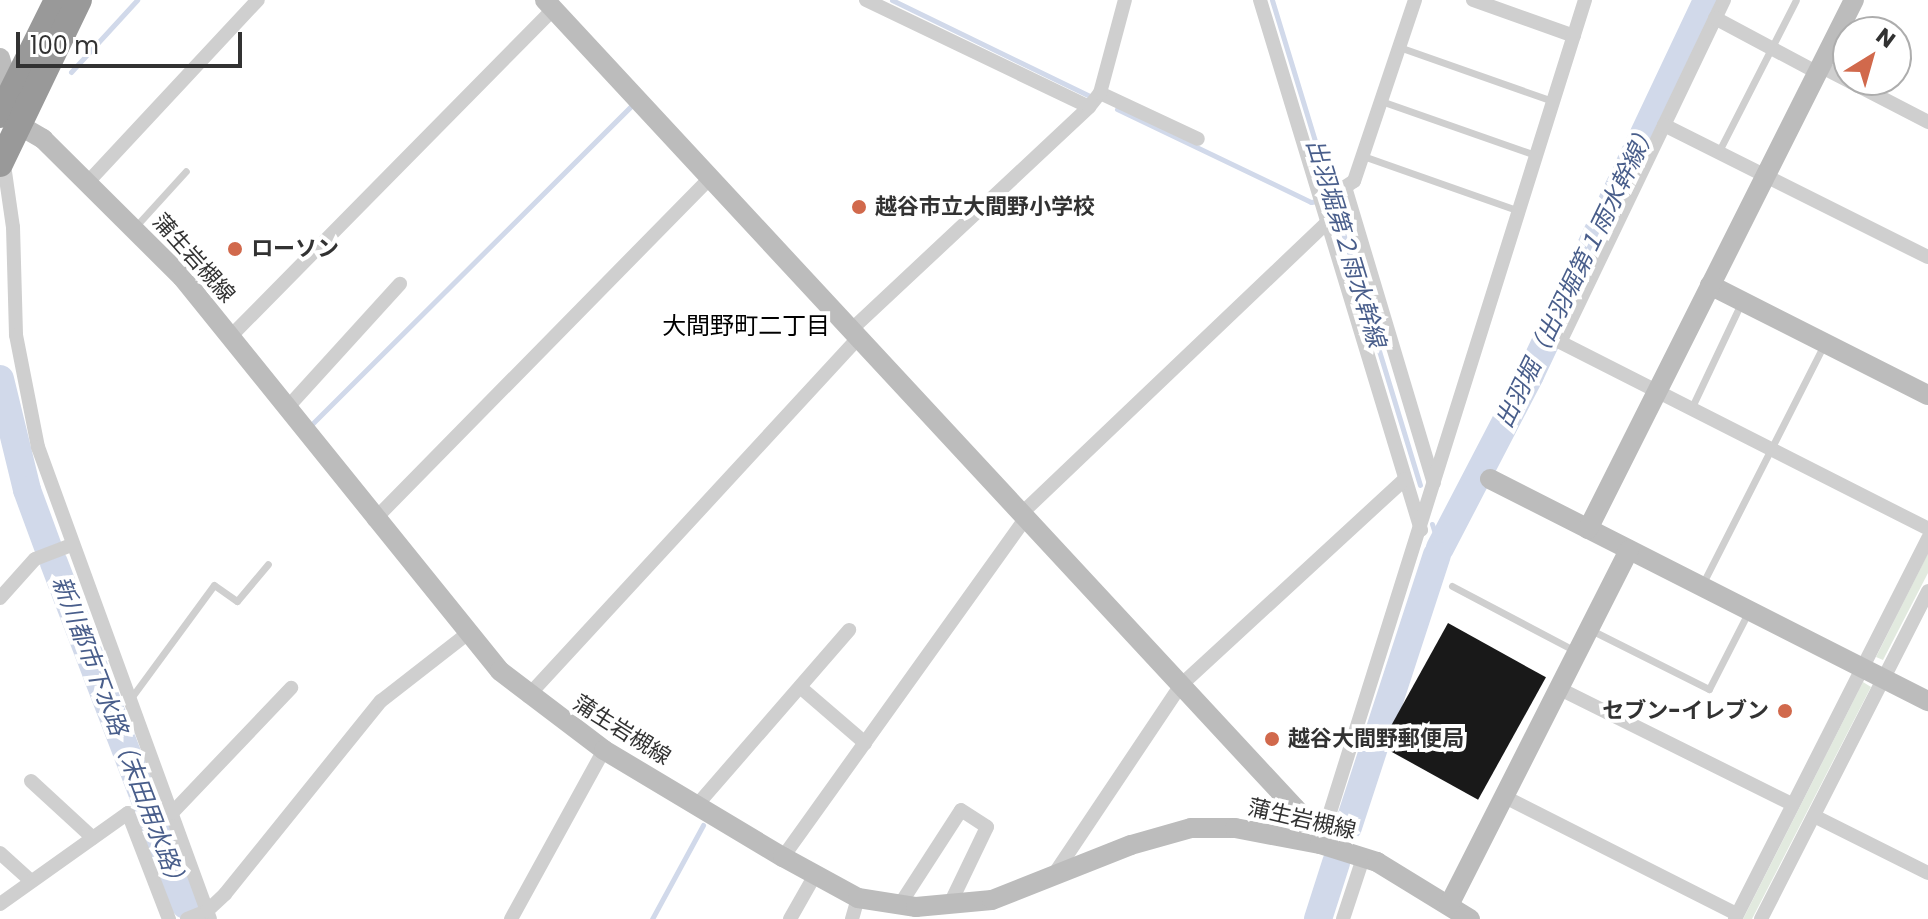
<!DOCTYPE html>
<html>
<head>
<meta charset="utf-8">
<style>
  body { margin:0 }
  #map { position:relative; width:1928px; height:919px; overflow:hidden; background:#fff; font-family:Poppins,"Noto Sans JP",sans-serif }
  div>[style] { position:absolute }
  .green>* { inset:0; background:#e2eadf }
  .stream>* { height:5px; margin:-2.5px; padding:0 2.5px; transform-origin:2.5px; border-radius:2.5px; background:#d1d9ea }
  .river>* { height:28px; margin:-14px; padding:0 14px; transform-origin:14px; border-radius:14px; background:#d1d9ea }
  .building>* { inset:0; background:#191919; transform-origin:0 0 }
  .lane>* { height:7px; margin:-3.5px; padding:0 3.5px; transform-origin:3.5px; border-radius:3.5px; background:#cfcfcf }
  .street>* { height:14px; margin:-7px; padding:0 7px; transform-origin:7px; border-radius:7px; background:#cfcfcf }
  .secondary>* { height:20px; margin:-10px; padding:0 10px; transform-origin:10px; border-radius:10px; background:#bcbcbc }
  .highway>* { height:26px; margin:-13px; padding:0 13px; transform-origin:13px; border-radius:13px; background:#999 }
  .dots>* { width:22px; height:22px; translate:-50% -50%; box-sizing:border-box; border:4px solid #fff; border-radius:50% }
  span { translate:-50% -50%; white-space:nowrap; text-align:center; line-height:1.15; -webkit-text-stroke:8px #fff; paint-order:stroke }
  .poi-label { font-size:22px; color:#323232; font-weight:700 }
  .left { translate:0 -50%; text-align:left }
  .right { translate:-100% -50%; text-align:right }
  .street-label { font-size:22px; color:#323232 }
  .water-label { font-size:24px; color:#495e8b; font-style:italic }
  .neighbourhood-label { font-size:24px; color:#000 }
  .north { position:absolute; left:1832px; top:16px; width:80px; height:80px; box-sizing:border-box; background:#fff; border:2px solid #adadad; border-radius:50%; rotate:37deg; font-size:22px; font-weight:700; line-height:32px; text-align:center; color:#323232 }
  .north::after { content:''; display:block; margin:auto; width:28px; height:36px; background:#d1694c; clip-path:polygon(50% 0,100% 100%,50% 72%,0 100%) }
  .scale { position:absolute; left:16px; top:32px; width:226px; height:36px; box-sizing:border-box; border:4px solid #323232; border-top:0; padding-left:10px; font-size:24px; line-height:28px; white-space:nowrap; color:#323232; -webkit-text-stroke:6px #fff; paint-order:stroke }
</style>
</head>
<body>
<div id="map">
  <div class="green">
    <i style="clip-path:polygon(1928px 553px,1928px 573px,1883px 660px,1876px 657px)"></i>
    <i style="clip-path:polygon(1863px 682px,1871px 687px,1752px 919px,1743px 919px)"></i>
  </div>
  <div class="stream">
    <i style="left:892px;top:0;width:225px;rotate:25.9deg"></i>
    <i style="left:1272px;top:0;width:507px;rotate:73.03deg"></i>
    <i style="left:71px;top:72px;width:98px;rotate:-47.5deg"></i>
    <i style="left:1117px;top:109px;width:215px;rotate:25.6deg"></i>
    <i style="left:1311px;top:202px;width:7px;rotate:-8deg"></i>
    <i style="left:310px;top:426px;width:456px;rotate:-44.9deg"></i>
    <i style="left:1432px;top:524px;width:25px;rotate:72deg"></i>
    <i style="left:652px;top:919px;width:107px;rotate:-61.5deg"></i>
  </div>
  <div class="river">
    <i style="left:0;top:379px;width:114px;rotate:76.3deg"></i>
    <i style="left:27px;top:490px;width:61px;rotate:69.8deg"></i>
    <i style="left:1440px;top:548px;width:195px;rotate:-62.5deg"></i>
    <i style="left:1530px;top:375px;width:415px;rotate:-64.7deg"></i>
    <i style="left:54px;top:563px;width:366px;rotate:69deg"></i>
    <i style="left:1348px;top:827px;width:286px;rotate:-71.9deg"></i>
    <i style="left:1318px;top:919px;width:59px;rotate:-72.2deg"></i>
  </div>
  <div class="building">
    <i style="left:1448px;top:623px;width:112px;height:140px;rotate:29deg"></i>
  </div>
  <div class="lane">
    <i style="left:1399px;top:47px;width:162px;rotate:19.4deg"></i>
    <i style="left:1381px;top:101px;width:166px;rotate:19.3deg"></i>
    <i style="left:1719px;top:151px;width:169px;rotate:-63deg"></i>
    <i style="left:1363px;top:156px;width:165px;rotate:19.4deg"></i>
    <i style="left:136px;top:226px;width:74px;rotate:-47.7deg"></i>
    <i style="left:1691px;top:409px;width:117px;rotate:-64.7deg"></i>
    <i style="left:1703px;top:583px;width:268px;rotate:-63.1deg"></i>
    <i style="left:1452px;top:586px;width:141px;rotate:27.8deg"></i>
    <i style="left:1591px;top:630px;width:132px;rotate:26.6deg"></i>
    <i style="left:1709px;top:689px;width:88px;rotate:-62.9deg"></i>
    <i style="left:131px;top:698px;width:140px;rotate:-53.7deg"></i>
    <i style="left:214px;top:585px;width:28px;rotate:35deg"></i>
    <i style="left:237px;top:601px;width:48px;rotate:-50deg"></i>
  </div>
  <div class="street">
    <i style="left:866px;top:0;width:247px;rotate:25.6deg"></i>
    <i style="left:1260px;top:0;width:554px;rotate:73.1deg"></i>
    <i style="left:1415px;top:0;width:191px;rotate:108.6deg"></i>
    <i style="left:1354px;top:181px;width:11px;rotate:146deg"></i>
    <i style="left:1345px;top:187px;width:309px;rotate:73.3deg"></i>
    <i style="left:1473px;top:0;width:107px;rotate:19.6deg"></i>
    <i style="left:1724px;top:0;width:379px;rotate:115.6deg"></i>
    <i style="left:1560px;top:342px;width:413px;rotate:26.9deg"></i>
    <i style="left:1715px;top:18px;width:115px;rotate:28.1deg"></i>
    <i style="left:1820px;top:66px;width:122px;rotate:27.4deg"></i>
    <i style="left:1100px;top:93px;width:108px;rotate:25.1deg"></i>
    <i style="left:1664px;top:125px;width:295px;rotate:26.6deg"></i>
    <i style="left:3px;top:158px;width:70px;rotate:81.8deg"></i>
    <i style="left:13px;top:227px;width:108px;rotate:88.4deg"></i>
    <i style="left:16px;top:335px;width:114px;rotate:78.9deg"></i>
    <i style="left:38px;top:447px;width:502px;rotate:69.98deg"></i>
    <i style="left:88px;top:182px;width:249px;rotate:-47deg"></i>
    <i style="left:852px;top:329px;width:325px;rotate:-43.1deg"></i>
    <i style="left:1089px;top:107px;width:18px;rotate:-52deg"></i>
    <i style="left:1100px;top:93px;width:96px;rotate:-75deg"></i>
    <i style="left:230px;top:337px;width:460px;rotate:-45.4deg"></i>
    <i style="left:287px;top:408px;width:168px;rotate:-47.7deg"></i>
    <i style="left:1022px;top:513px;width:419px;rotate:-43.6deg"></i>
    <i style="left:374px;top:520px;width:479px;rotate:-45.5deg"></i>
    <i style="left:0;top:598px;width:52px;rotate:-48.1deg"></i>
    <i style="left:35px;top:559px;width:39px;rotate:-21deg"></i>
    <i style="left:800px;top:687px;width:86px;rotate:40.7deg"></i>
    <i style="left:1558px;top:688px;width:261px;rotate:26.4deg"></i>
    <i style="left:528px;top:696px;width:488px;rotate:-47.3deg"></i>
    <i style="left:31px;top:781px;width:84px;rotate:42.6deg"></i>
    <i style="left:1503px;top:796px;width:262px;rotate:26.8deg"></i>
    <i style="left:697px;top:805px;width:232px;rotate:-49deg"></i>
    <i style="left:172px;top:813px;width:173px;rotate:-46.4deg"></i>
    <i style="left:1814px;top:816px;width:127px;rotate:26.6deg"></i>
    <i style="left:1320px;top:844px;width:885px;rotate:-72.57deg"></i>
    <i style="left:0;top:853px;width:42px;rotate:42.1deg"></i>
    <i style="left:783px;top:857px;width:418px;rotate:-54.4deg"></i>
    <i style="left:1053px;top:876px;width:230px;rotate:-56.2deg"></i>
    <i style="left:1181px;top:685px;width:304px;rotate:-42.6deg"></i>
    <i style="left:0;top:904px;width:157px;rotate:-35.4deg"></i>
    <i style="left:128px;top:813px;width:114px;rotate:68.9deg"></i>
    <i style="left:899px;top:906px;width:114px;rotate:-57.1deg"></i>
    <i style="left:961px;top:810px;width:31px;rotate:33deg"></i>
    <i style="left:987px;top:827px;width:85px;rotate:115.7deg"></i>
    <i style="left:187px;top:919px;width:22px;rotate:-22deg"></i>
    <i style="left:207px;top:911px;width:25px;rotate:-43deg"></i>
    <i style="left:225px;top:894px;width:248px;rotate:-51.1deg"></i>
    <i style="left:381px;top:701px;width:109px;rotate:-37.9deg"></i>
    <i style="left:511px;top:919px;width:193px;rotate:-61.2deg"></i>
    <i style="left:790px;top:919px;width:51px;rotate:-60.4deg"></i>
    <i style="left:852px;top:919px;width:22px;rotate:-74deg"></i>
    <i style="left:1343px;top:919px;width:64px;rotate:-71.8deg"></i>
    <i style="left:1735px;top:919px;width:427px;rotate:-63.1deg"></i>
    <i style="left:1761px;top:919px;width:368px;rotate:-63deg"></i>
  </div>
  <div class="secondary">
    <i style="left:545px;top:0;width:1102px;rotate:47.13deg"></i>
    <i style="left:1295px;top:808px;width:28px;rotate:48deg"></i>
    <i style="left:1314px;top:829px;width:14px;rotate:78deg"></i>
    <i style="left:0;top:58px;width:70px;rotate:74.2deg"></i>
    <i style="left:19px;top:125px;width:28px;rotate:30deg"></i>
    <i style="left:43px;top:139px;width:196px;rotate:44.8deg"></i>
    <i style="left:182px;top:277px;width:506px;rotate:51.09deg"></i>
    <i style="left:500px;top:671px;width:131px;rotate:37.2deg"></i>
    <i style="left:604px;top:750px;width:209px;rotate:30.9deg"></i>
    <i style="left:783px;top:857px;width:85px;rotate:28.7deg"></i>
    <i style="left:858px;top:898px;width:59px;rotate:8.8deg"></i>
    <i style="left:916px;top:907px;width:76px;rotate:-5.3deg"></i>
    <i style="left:992px;top:900px;width:149px;rotate:-21.6deg"></i>
    <i style="left:1131px;top:845px;width:62px;rotate:-15.8deg"></i>
    <i style="left:1191px;top:828px;width:44px"></i>
    <i style="left:1235px;top:828px;width:86px;rotate:10.7deg"></i>
    <i style="left:1320px;top:844px;width:60px;rotate:17.5deg"></i>
    <i style="left:1377px;top:862px;width:109px;rotate:31.5deg"></i>
    <i style="left:1710px;top:285px;width:244px;rotate:26.8deg"></i>
    <i style="left:1490px;top:479px;width:491px;rotate:26.9deg"></i>
    <i style="left:1588px;top:529px;width:592px;rotate:-63.31deg"></i>
    <i style="left:1449px;top:905px;width:398px;rotate:-63.1deg"></i>
  </div>
  <div class="highway">
    <i style="left:0;top:115px;width:128px;rotate:-63.6deg"></i>
    <i style="left:0;top:164px;width:182px;rotate:-64.3deg"></i>
  </div>
  <div class="dots">
    <i style="left:859px;top:207px;background:#d1694c"></i>
    <i style="left:235px;top:249px;background:#d1694c"></i>
    <i style="left:1785px;top:711px;background:#d1694c"></i>
    <i style="left:1272px;top:739px;background:#d1694c"></i>
  </div>
  <div class="poi-label">
    <span class="left" style="left:875px;top:207px">越谷市立大間野小学校</span>
    <span class="left" style="left:251px;top:249px">ローソン</span>
    <span class="right" style="left:1769px;top:711px">セブン-イレブン</span>
    <span class="left" style="left:1288px;top:739px">越谷大間野郵便局</span>
  </div>
  <div class="street-label">
    <span style="left:194px;top:258px;rotate:48deg">蒲生岩槻線</span>
    <span style="left:622px;top:730px;rotate:32deg">蒲生岩槻線</span>
    <span style="left:1302px;top:819px;rotate:13deg">蒲生岩槻線</span>
  </div>
  <div class="water-label">
    <span style="left:1346px;top:243px;rotate:73deg">出羽堀第２雨水幹線</span>
    <span style="left:1576px;top:275px;rotate:-64deg">出羽堀（出羽堀第１雨水幹線）</span>
    <span style="left:120px;top:734px;rotate:69deg">新川都市下水路（末田用水路）</span>
  </div>
  <div class="neighbourhood-label">
    <span style="left:746px;top:326px">大間野町二丁目</span>
  </div>
  <div class="north">N</div>
  <div class="scale">100 m</div>
</div>
</body>
</html>
